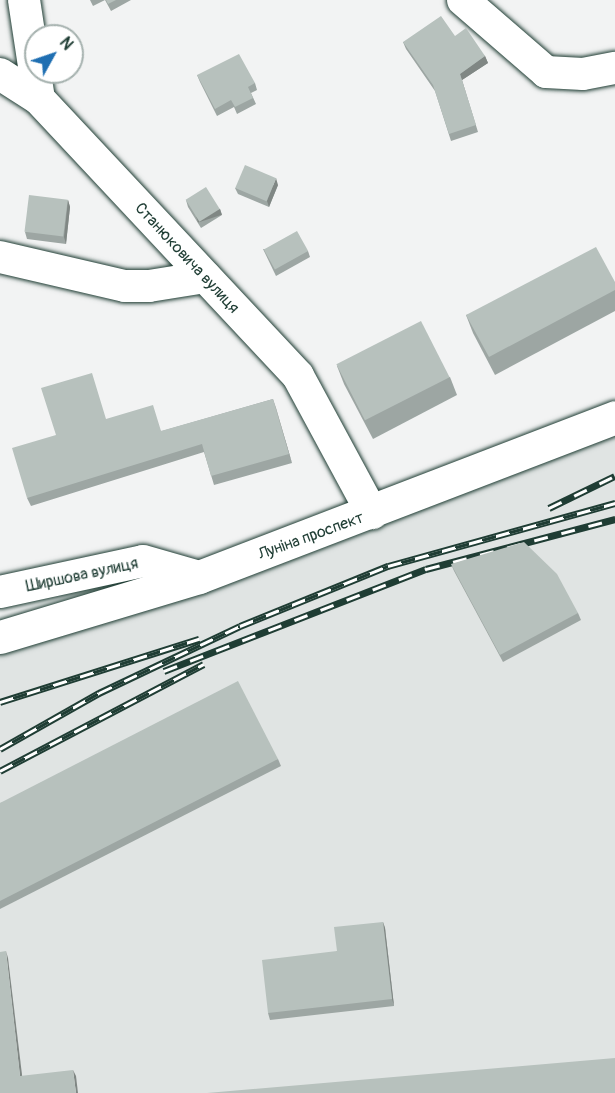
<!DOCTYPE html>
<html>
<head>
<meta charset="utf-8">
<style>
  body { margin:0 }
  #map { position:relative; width:615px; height:1093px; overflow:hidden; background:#f2f3f3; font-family:Pangolin,sans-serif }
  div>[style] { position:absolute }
  .built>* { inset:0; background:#e0e4e3 }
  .roads { filter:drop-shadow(0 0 2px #1f3d34) drop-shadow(0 0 2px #1f3d34) }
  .minor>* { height:32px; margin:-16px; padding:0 16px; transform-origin:16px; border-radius:16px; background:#fff }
  .tertiary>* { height:33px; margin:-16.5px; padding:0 16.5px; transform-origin:16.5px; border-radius:16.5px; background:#fff }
  .rail>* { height:7px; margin-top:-3.5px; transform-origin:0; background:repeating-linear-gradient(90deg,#fff 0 14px,#1f3d34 0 28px); box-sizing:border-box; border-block:2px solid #1f3d34 }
  .wall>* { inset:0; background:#9da6a3 }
  .shaded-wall>* { inset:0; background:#808784; transform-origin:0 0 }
  .building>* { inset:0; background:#b7c1bd; transform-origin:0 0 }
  span { translate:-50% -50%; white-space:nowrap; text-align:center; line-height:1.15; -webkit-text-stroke:4.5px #fff; paint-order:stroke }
  .street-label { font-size:16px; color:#1f3d34 }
  .north { position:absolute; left:24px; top:24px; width:60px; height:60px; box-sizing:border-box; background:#fff; border:2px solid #a5b1ae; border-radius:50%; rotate:50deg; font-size:16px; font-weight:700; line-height:24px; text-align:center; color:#1f3d34 }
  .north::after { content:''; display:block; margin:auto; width:21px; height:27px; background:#1f6fb2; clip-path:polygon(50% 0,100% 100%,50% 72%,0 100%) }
</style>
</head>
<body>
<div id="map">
  <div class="built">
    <i style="clip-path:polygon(615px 435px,615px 1093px,0 1093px,0 654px,204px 593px)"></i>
  </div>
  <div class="roads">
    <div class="minor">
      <i style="left:24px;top:0;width:100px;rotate:81.4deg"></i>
      <i style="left:463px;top:0;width:110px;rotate:40.9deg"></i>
      <i style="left:546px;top:72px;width:37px;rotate:3deg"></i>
      <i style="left:583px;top:74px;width:33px;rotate:-11deg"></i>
      <i style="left:0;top:74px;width:46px;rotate:32.7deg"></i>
      <i style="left:39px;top:99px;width:379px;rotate:46.9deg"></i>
      <i style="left:298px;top:376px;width:156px;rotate:61.6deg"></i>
      <i style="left:0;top:257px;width:128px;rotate:13.1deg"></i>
      <i style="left:125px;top:286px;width:24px"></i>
      <i style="left:149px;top:286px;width:57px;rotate:-9.1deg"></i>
      <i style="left:0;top:592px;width:146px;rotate:-12.2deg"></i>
      <i style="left:143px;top:561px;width:58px;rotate:15.9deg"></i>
    </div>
    <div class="tertiary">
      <i style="left:0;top:637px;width:208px;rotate:-16.8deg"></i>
      <i style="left:199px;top:577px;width:446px;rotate:-21deg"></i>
    </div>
  </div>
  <div class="rail">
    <i style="left:549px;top:508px;width:73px;rotate:-25.9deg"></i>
    <i style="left:164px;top:671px;width:281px;rotate:-21.3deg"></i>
    <i style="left:426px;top:569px;width:196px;rotate:-14.8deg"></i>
    <i style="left:0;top:702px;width:209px;rotate:-17.6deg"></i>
    <i style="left:0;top:749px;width:114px;rotate:-29.5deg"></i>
    <i style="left:99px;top:693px;width:156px;rotate:-25.4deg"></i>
    <i style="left:240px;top:626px;width:160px;rotate:-22.1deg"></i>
    <i style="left:388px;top:566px;width:236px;rotate:-15.5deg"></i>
    <i style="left:0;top:771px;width:230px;rotate:-27.7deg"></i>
  </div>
  <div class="wall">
    <i style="clip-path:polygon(90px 0,131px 0,111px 11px,105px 0,93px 6px)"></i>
    <i style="clip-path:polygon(455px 36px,485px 56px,488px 63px,462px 80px,478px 132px,451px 141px,435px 91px,406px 49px,403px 42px)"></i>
    <i style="clip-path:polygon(197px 75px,255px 83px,257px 90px,251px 93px,256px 104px,237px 114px,234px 107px,217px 116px,200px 82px)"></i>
    <i style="clip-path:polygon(278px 185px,269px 207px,238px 194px,235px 188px)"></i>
    <i style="clip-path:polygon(68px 200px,70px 207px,66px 244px,27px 239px,25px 232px)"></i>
    <i style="clip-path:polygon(186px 200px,220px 209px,222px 215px,201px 228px,188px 207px)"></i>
    <i style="clip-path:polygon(263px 249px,308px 251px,310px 257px,276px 276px)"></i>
    <i style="clip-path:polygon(615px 282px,615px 311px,495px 375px,473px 333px,466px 315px)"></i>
    <i style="clip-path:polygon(337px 366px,450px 377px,457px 395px,373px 439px,344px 384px)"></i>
    <i style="clip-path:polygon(273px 399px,292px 463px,214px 485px,204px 452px,31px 506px,27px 498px,107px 419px,162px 431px)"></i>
    <i style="clip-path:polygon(451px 564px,578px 613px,581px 620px,503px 662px,454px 571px)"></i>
    <i style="clip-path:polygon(278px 759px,281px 766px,0 909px,0 803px)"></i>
    <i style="clip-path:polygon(383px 922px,385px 928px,394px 1006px,270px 1020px,268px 1013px,337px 951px)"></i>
  </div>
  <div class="shaded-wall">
    <i style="clip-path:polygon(485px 56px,488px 63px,462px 80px,478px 132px,460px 74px)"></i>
    <i style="clip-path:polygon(276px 178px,278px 185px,269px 207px,267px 201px)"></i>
    <i style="clip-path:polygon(68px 200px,70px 207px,66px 244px,64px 237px)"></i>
    <i style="left:220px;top:209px;width:6px;height:25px;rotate:72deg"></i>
    <i style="clip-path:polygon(273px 399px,276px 408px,292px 463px,289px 454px)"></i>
    <i style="clip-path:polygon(383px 922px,385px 928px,394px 1006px,392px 999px)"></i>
    <i style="clip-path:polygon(6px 951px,8px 958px,23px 1083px,20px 1076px)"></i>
    <i style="clip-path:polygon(73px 1070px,76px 1076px,78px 1093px,76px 1093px)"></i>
  </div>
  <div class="building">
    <i style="clip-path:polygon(106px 0,116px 0,108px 4px)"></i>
    <i style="clip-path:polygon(441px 16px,455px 36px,466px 28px,485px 56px,460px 74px,476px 125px,449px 134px,433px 85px,403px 42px)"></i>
    <i style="clip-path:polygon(239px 54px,255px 83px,248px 87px,253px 98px,235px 107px,231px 100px,215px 109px,197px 75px)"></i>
    <i style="left:245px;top:165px;width:34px;height:25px;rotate:23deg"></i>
    <i style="left:206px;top:187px;width:26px;height:24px;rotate:58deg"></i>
    <i style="left:29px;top:195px;width:39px;height:37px;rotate:7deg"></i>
    <i style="left:297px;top:231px;width:23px;height:38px;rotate:61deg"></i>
    <i style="clip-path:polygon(596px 247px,615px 282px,615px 290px,489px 357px,466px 315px)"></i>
    <i style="left:421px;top:321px;width:63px;height:95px;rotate:63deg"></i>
    <i style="clip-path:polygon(92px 373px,106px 419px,153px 405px,161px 431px,273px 399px,289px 454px,211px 476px,202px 444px,27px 498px,12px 448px,56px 435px,41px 388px)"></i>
    <i style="clip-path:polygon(524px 542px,557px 574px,578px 613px,500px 655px,451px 564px)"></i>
    <i style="clip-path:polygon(238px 681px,278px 759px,0 901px,0 803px)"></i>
    <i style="clip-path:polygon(383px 922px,392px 999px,268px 1013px,262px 960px,337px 951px,334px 927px)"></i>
    <i style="clip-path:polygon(6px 951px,20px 1076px,73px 1070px,76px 1093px,0 1093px,0 952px)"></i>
    <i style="clip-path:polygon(615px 1058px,615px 1093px,207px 1093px)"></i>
  </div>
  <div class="street-label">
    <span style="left:187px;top:258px;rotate:47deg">Станюковича вулиця</span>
    <span style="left:311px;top:536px;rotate:-20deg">Луніна проспект</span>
    <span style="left:82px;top:575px;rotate:-12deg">Ширшова вулиця</span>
  </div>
  <div class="north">N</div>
</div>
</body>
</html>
